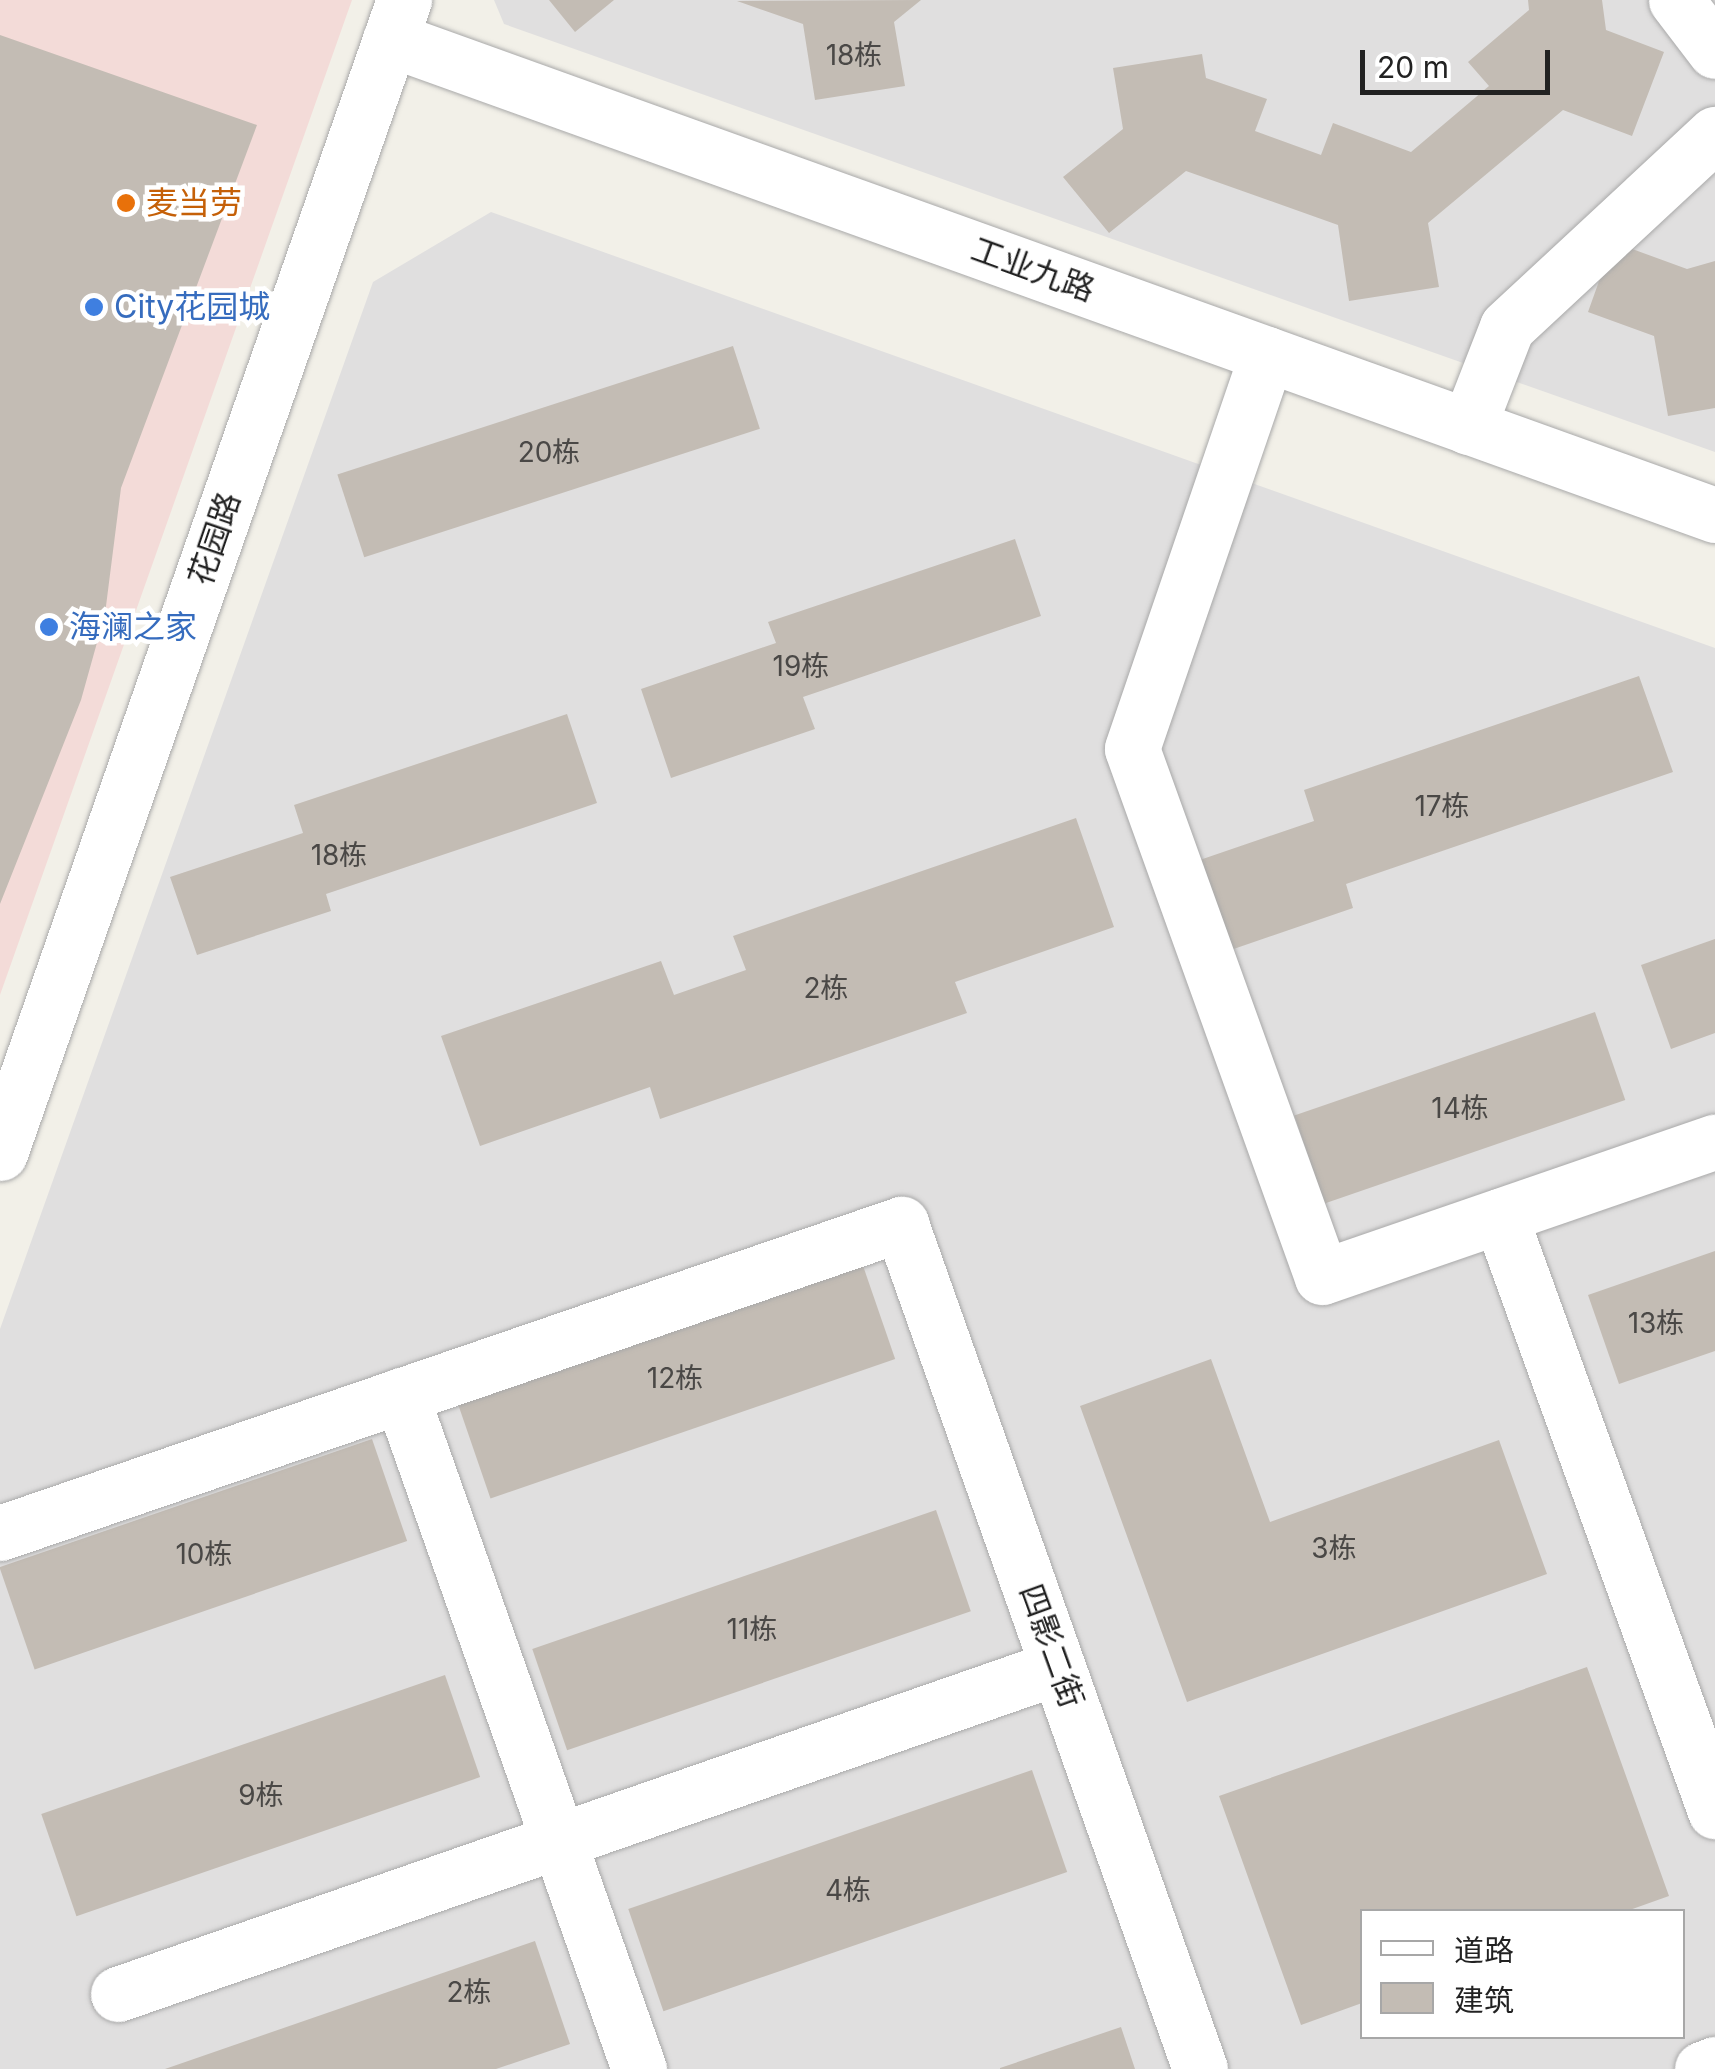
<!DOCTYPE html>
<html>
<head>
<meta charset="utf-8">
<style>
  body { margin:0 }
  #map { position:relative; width:1715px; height:2069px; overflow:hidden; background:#f2f0e8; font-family:Inter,"Noto Sans SC",sans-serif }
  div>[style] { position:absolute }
  .residential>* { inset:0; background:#e0dfdf }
  .commercial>* { inset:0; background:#f3dbd8 }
  .building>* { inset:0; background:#c3bcb4; transform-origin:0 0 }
  .roads { filter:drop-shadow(0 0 2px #a9a9a9) drop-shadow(0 0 2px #a9a9a9) }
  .minor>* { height:55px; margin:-27.5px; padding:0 27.5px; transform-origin:27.5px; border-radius:27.5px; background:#fff }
  .dots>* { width:28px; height:28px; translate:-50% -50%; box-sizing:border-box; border:5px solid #fff; border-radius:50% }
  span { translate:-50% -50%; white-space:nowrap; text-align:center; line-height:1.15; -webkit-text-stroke:9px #fff; paint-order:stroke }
  .number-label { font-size:28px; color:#4a4846 }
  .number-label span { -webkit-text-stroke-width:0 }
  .food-label { font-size:32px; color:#c56008 }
  .left { translate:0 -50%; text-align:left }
  .street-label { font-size:32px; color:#222 }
  .shop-label { font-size:32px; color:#366cbe }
  .legend { position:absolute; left:1360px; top:1909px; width:325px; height:130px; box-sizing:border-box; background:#fff; border:2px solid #a7a7a7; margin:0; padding:12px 18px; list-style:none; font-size:30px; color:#222 }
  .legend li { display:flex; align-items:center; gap:20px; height:50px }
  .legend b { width:50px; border:2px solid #a7a7a7 }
  .scale { position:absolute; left:1360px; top:50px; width:190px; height:45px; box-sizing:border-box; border:5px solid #222; border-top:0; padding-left:12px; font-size:30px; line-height:35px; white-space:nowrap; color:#222; -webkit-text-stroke:8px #fff; paint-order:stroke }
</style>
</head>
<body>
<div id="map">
  <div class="residential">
    <i style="clip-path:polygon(494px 0,1715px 0,1715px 452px,504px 24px)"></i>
    <i style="clip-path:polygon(evenodd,491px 212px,1715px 648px,1715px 2069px,0 2069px,0 1329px,373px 282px,491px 212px,1362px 1912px,1682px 1912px,1682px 2036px,1362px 2036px,1362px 1912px)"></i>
  </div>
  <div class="commercial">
    <i style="clip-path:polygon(0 0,352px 0,0 995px)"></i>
  </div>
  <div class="building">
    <i style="clip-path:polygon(549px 0,614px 0,575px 32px)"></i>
    <i style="clip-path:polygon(921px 0,894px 22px,905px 86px,815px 100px,803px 24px,737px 1px)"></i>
    <i style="clip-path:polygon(1528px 0,1602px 0,1606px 30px,1664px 52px,1632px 136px,1563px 110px,1428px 223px,1439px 287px,1349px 301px,1338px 225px,1186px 171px,1109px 233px,1063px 177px,1123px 129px,1113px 68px,1202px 54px,1206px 78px,1267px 99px,1255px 131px,1321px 155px,1333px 123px,1411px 152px,1489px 86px,1468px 62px,1529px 10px)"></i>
    <i style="clip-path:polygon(0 35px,257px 125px,121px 488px,105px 614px,81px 700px,0 904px)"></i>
    <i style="clip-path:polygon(1613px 242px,1687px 269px,1715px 261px,1715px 408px,1668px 416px,1654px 336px,1588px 312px)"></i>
    <i style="left:733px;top:346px;width:87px;height:416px;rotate:72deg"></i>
    <i style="clip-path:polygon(1015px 539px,1041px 616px,803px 697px,815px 729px,671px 778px,641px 689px,776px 643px,768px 622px)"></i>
    <i style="clip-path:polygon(1639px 676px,1673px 772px,1346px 884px,1353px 908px,1222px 953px,1191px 863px,1314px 821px,1304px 790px)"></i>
    <i style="clip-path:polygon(567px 714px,597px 803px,326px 894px,331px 911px,197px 955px,170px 877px,303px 833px,294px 805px)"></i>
    <i style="clip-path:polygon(1076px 818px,1114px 927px,955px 982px,967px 1013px,660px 1119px,650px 1087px,480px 1146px,441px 1036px,661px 961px,674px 995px,746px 970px,733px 936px)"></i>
    <i style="clip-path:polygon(1715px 939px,1715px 1033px,1671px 1049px,1641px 965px)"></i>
    <i style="left:1595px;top:1012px;width:93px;height:318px;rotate:71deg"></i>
    <i style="clip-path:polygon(1715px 1251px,1715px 1351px,1619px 1384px,1588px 1295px)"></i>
    <i style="left:860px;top:1257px;width:108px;height:428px;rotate:71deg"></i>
    <i style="clip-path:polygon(1211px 1359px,1270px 1522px,1499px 1440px,1547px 1574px,1187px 1702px,1080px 1406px)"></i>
    <i style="left:372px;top:1439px;width:108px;height:394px;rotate:71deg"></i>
    <i style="left:936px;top:1510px;width:107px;height:427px;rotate:71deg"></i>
    <i style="clip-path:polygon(1587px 1667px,1669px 1896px,1624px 1912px,1362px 1912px,1362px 2003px,1301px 2025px,1219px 1796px)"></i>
    <i style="left:445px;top:1675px;width:108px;height:427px;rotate:71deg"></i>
    <i style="left:1032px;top:1770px;width:108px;height:427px;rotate:71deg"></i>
    <i style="clip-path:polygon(535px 1941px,570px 2044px,496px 2069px,165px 2069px)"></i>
    <i style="clip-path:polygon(1121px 2027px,1135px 2069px,1000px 2069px,1000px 2068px)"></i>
  </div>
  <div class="roads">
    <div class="minor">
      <i style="left:1676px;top:0;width:64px;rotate:52.6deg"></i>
      <i style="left:390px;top:39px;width:1408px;rotate:19.76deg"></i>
      <i style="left:1267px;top:354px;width:417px;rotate:108.9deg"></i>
      <i style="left:1132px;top:749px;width:561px;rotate:70.21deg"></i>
      <i style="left:1322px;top:1277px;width:416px;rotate:-19deg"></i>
      <i style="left:1468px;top:427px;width:107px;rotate:-68.7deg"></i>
      <i style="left:1507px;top:327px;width:284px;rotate:-42.9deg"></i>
      <i style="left:0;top:1153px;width:1222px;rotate:-70.69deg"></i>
      <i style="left:1500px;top:1216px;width:633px;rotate:70.13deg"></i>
      <i style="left:401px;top:1395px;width:715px;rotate:70.55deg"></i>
      <i style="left:0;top:1533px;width:953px;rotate:-18.93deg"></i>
      <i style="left:901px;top:1224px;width:896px;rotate:70.51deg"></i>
      <i style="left:118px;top:1994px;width:995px;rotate:-19.18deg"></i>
      <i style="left:1702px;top:2069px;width:14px;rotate:-21deg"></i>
    </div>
  </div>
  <div class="dots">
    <i style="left:126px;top:203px;background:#e8710a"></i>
    <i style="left:94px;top:307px;background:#3f7fe0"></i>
    <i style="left:49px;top:627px;background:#3f7fe0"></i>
  </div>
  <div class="number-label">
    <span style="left:854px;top:55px">18栋</span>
    <span style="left:549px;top:452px">20栋</span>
    <span style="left:801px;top:666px">19栋</span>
    <span style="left:1442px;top:806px">17栋</span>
    <span style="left:339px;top:855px">18栋</span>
    <span style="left:826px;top:988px">2栋</span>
    <span style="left:1460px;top:1108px">14栋</span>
    <span style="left:1656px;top:1323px">13栋</span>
    <span style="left:675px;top:1378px">12栋</span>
    <span style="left:1334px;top:1548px">3栋</span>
    <span style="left:204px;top:1554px">10栋</span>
    <span style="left:752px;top:1629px">11栋</span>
    <span style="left:261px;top:1795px">9栋</span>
    <span style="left:848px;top:1890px">4栋</span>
    <span style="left:469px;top:1992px">2栋</span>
  </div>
  <div class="food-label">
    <span class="left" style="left:146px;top:203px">麦当劳</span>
  </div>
  <div class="street-label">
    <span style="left:1033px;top:270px;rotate:20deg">工业九路</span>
    <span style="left:215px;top:539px;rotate:-71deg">花园路</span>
    <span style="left:1051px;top:1646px;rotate:70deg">四影二街</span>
  </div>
  <div class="shop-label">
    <span class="left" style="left:114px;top:307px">City花园城</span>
    <span class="left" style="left:69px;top:627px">海澜之家</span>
  </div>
  <ul class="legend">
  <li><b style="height:12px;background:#fff"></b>道路</li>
  <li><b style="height:28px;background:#c3bcb4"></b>建筑</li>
  </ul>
  <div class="scale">20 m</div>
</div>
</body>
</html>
